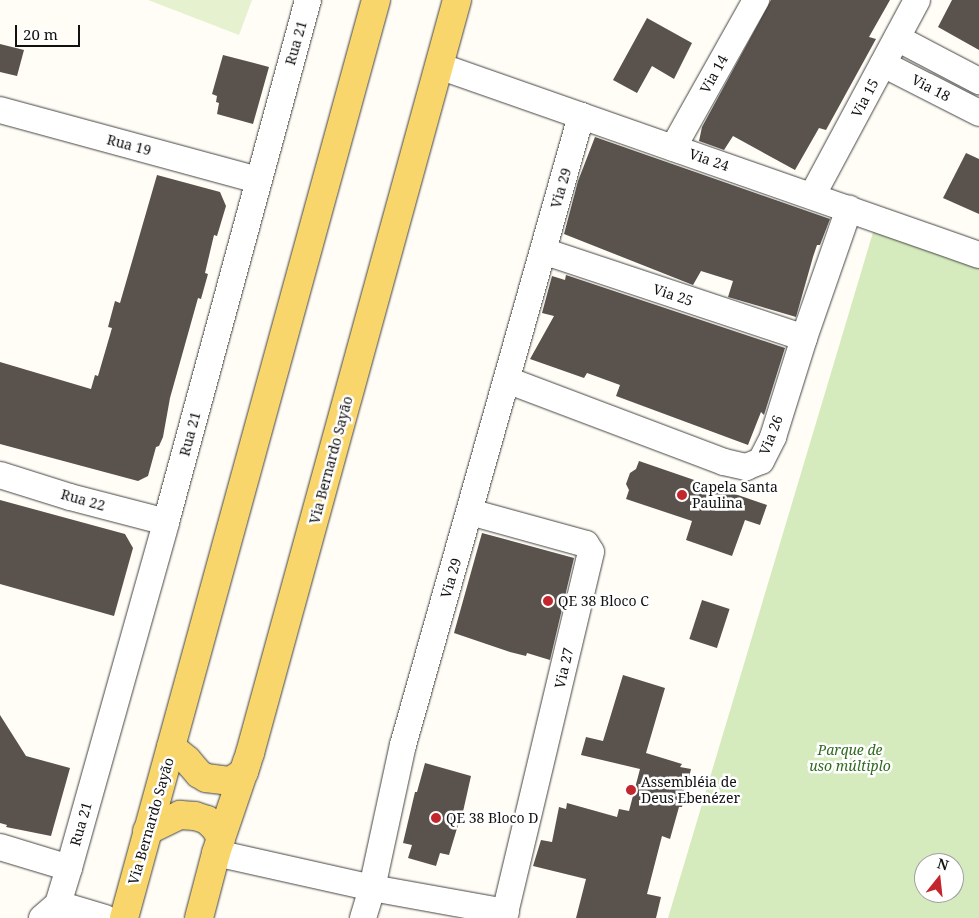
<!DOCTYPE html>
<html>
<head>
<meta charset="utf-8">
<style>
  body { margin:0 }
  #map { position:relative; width:979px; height:918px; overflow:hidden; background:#fffdf5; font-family:"Noto Serif",serif }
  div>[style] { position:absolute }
  .green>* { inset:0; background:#d5ebbd }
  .pitch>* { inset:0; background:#e6f2cf }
  .building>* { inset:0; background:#5a524d; transform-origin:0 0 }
  .roads { filter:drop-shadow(0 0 1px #444) drop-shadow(0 0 1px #444) }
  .minor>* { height:26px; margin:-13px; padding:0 13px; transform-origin:13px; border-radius:13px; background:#fff }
  .major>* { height:28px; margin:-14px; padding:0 14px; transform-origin:14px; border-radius:14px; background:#f9d66b }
  .dots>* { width:14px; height:14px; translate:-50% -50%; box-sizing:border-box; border:2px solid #fff; border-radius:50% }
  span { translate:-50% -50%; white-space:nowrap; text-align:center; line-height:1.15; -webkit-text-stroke:5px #fff; paint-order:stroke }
  .street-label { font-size:14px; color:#111 }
  .poi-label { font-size:14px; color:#111 }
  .left { translate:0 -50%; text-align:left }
  .park-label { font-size:14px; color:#2f6b1f; font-style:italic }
  .north { position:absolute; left:914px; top:853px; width:50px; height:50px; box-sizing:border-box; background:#fff; border:1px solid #a0a0a0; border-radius:50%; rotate:16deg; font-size:14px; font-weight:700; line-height:20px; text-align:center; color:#111 }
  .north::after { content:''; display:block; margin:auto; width:18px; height:22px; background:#c4262e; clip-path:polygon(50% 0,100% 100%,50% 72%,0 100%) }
  .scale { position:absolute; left:15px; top:25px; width:65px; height:22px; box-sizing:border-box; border:2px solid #111; border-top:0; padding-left:6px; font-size:15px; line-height:18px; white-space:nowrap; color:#111; -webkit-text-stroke:4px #fff; paint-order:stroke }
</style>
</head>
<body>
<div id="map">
  <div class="green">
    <i style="clip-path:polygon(evenodd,874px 229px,979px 265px,979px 918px,668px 918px,874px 229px,924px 863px,954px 863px,954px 893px,924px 893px,924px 863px)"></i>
  </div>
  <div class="pitch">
    <i style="clip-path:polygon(148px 0,252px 0,239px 35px)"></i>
  </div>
  <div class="building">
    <i style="clip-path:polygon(771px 0,890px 0,869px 37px,876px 39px,826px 130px,819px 128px,795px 170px,733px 136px,724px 150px,699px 141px,702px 127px)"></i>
    <i style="clip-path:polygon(952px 0,979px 0,979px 50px,938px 27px)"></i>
    <i style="clip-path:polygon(647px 18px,692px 43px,674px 79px,652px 66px,637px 93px,613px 80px)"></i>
    <i style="clip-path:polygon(0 44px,24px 50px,17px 76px,0 72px)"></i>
    <i style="clip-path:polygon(223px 55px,269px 67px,253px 124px,217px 114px,219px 103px,216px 102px,217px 96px,212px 94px)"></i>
    <i style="clip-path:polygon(595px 137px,830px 219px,820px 245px,817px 245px,813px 257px,796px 317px,728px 297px,733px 281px,701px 271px,693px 285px,564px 234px,578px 181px)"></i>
    <i style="clip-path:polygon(966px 153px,979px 159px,979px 214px,943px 198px)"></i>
    <i style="clip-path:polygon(157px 175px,220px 192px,226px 206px,217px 236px,214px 235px,205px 273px,208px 274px,201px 299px,198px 298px,170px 398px,163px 437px,159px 446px,156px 447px,148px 476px,138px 481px,0 444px,0 362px,91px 389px,95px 375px,98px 376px,112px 328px,108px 327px,115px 301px,120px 303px)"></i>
    <i style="clip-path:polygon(566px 275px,785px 348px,764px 415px,761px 412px,748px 445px,616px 396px,620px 385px,587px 373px,584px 378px,530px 359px,554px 316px,542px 313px,552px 276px,565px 280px)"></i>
    <i style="clip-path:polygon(639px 461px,767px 505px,760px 525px,745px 520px,732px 556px,686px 540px,692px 521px,626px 499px,629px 490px,626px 484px,630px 473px,636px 469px)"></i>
    <i style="clip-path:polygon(0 500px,125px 534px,133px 548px,114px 616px,0 584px)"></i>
    <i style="clip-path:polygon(482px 533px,574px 558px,550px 660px,527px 653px,526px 656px,510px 652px,454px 633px)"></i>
    <i style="left:702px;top:600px;width:29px;height:41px;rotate:18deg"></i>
    <i style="clip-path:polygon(623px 675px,665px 688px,646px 753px,682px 764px,680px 767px,691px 769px,682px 807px,679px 807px,670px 839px,662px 836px,647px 894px,661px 897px,656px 918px,576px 918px,586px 879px,533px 866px,541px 840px,552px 842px,559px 807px,566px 809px,567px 803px,617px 817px,619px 809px,629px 811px,640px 769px,581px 755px,586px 737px,603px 741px)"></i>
    <i style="clip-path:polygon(0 715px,26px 756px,70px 768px,51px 836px,6px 827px,7px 825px,0 823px)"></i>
    <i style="clip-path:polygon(425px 763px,471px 776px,460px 825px,458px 825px,449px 855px,440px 853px,436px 866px,408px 858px,412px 845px,403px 843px,415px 792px,417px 792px)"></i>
  </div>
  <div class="roads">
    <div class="minor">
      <i style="left:897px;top:38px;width:93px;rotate:27.7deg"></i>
      <i style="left:883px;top:64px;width:108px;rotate:27deg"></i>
      <i style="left:439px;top:66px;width:572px;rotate:19.29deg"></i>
      <i style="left:0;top:110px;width:267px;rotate:15.2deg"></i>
      <i style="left:673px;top:148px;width:170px;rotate:-60.7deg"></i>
      <i style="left:812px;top:196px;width:222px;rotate:-61.8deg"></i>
      <i style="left:543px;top:251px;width:275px;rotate:18.4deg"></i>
      <i style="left:507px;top:380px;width:232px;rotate:20.7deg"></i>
      <i style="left:724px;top:462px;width:23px;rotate:13deg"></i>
      <i style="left:746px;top:467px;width:16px;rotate:-22deg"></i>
      <i style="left:761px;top:461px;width:27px;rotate:-63deg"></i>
      <i style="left:773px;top:437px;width:104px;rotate:-72.6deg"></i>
      <i style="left:804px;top:338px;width:137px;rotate:-70.8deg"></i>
      <i style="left:0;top:475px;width:73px;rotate:17.4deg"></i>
      <i style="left:70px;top:497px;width:99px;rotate:14.6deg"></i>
      <i style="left:470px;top:512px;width:120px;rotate:15.4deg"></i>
      <i style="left:586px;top:544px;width:9px;rotate:58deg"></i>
      <i style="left:591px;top:552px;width:376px;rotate:103.4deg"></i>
      <i style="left:0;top:847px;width:72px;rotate:16.9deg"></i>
      <i style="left:216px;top:853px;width:160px;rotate:12.6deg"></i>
      <i style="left:372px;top:888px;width:136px;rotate:10.2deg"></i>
      <i style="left:58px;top:904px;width:49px;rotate:16.6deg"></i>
      <i style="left:42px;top:918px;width:21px;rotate:-41deg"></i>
      <i style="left:58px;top:904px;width:38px;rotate:-73deg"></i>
      <i style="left:69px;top:868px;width:359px;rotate:-74.3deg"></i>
      <i style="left:166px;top:522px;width:541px;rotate:-74.78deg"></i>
      <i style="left:363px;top:918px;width:31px;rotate:-73deg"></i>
      <i style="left:372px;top:888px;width:146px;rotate:-77.8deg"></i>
      <i style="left:403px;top:745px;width:654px;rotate:-74.2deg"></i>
    </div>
    <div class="major">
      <i style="left:171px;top:747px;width:21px;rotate:39deg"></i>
      <i style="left:187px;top:760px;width:18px;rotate:49deg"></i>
      <i style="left:199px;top:774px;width:8px;rotate:30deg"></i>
      <i style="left:206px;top:778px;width:25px;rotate:7deg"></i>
      <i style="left:231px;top:781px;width:16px;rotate:-35deg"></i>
      <i style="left:244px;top:772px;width:10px;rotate:-73deg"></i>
      <i style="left:147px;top:831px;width:37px;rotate:-26deg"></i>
      <i style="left:180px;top:815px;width:15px;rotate:4deg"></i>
      <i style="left:195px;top:816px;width:13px;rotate:18deg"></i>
      <i style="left:207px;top:820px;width:13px;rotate:45deg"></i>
      <i style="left:216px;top:829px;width:11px;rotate:63deg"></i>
      <i style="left:124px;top:918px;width:952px;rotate:-74.65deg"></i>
      <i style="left:199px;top:918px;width:67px;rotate:-75.3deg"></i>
      <i style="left:216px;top:853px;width:106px;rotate:-71.2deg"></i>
      <i style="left:250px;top:753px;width:781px;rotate:-74.63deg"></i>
    </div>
  </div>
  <div class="dots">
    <i style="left:682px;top:495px;background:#c4262e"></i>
    <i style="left:548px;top:601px;background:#c4262e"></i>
    <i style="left:631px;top:790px;background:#c4262e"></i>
    <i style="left:436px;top:818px;background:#c4262e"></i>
  </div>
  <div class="street-label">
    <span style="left:296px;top:43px;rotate:-74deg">Rua 21</span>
    <span style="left:714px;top:74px;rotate:-61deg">Via 14</span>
    <span style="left:931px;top:88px;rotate:27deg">Via 18</span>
    <span style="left:865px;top:98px;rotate:-62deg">Via 15</span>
    <span style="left:129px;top:145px;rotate:15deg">Rua 19</span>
    <span style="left:709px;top:160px;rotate:19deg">Via 24</span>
    <span style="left:561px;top:188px;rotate:-74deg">Via 29</span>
    <span style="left:673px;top:295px;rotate:18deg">Via 25</span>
    <span style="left:190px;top:434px;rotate:-75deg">Rua 21</span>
    <span style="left:771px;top:435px;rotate:-69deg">Via 26</span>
    <span style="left:331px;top:460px;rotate:-75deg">Via Bernardo Sayão</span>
    <span style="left:83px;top:500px;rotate:16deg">Rua 22</span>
    <span style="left:451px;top:578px;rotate:-74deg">Via 29</span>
    <span style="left:564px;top:668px;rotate:-77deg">Via 27</span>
    <span style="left:151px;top:821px;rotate:-74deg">Via Bernardo Sayão</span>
    <span style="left:81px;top:824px;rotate:-74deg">Rua 21</span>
  </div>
  <div class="poi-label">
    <span class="left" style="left:692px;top:495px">Capela Santa<br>Paulina</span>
    <span class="left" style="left:558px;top:601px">QE 38 Bloco C</span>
    <span class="left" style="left:641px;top:790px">Assembléia de<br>Deus Ebenézer</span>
    <span class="left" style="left:446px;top:818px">QE 38 Bloco D</span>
  </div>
  <div class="park-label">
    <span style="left:850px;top:758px">Parque de<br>uso múltiplo</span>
  </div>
  <div class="north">N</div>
  <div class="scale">20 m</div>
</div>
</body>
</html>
